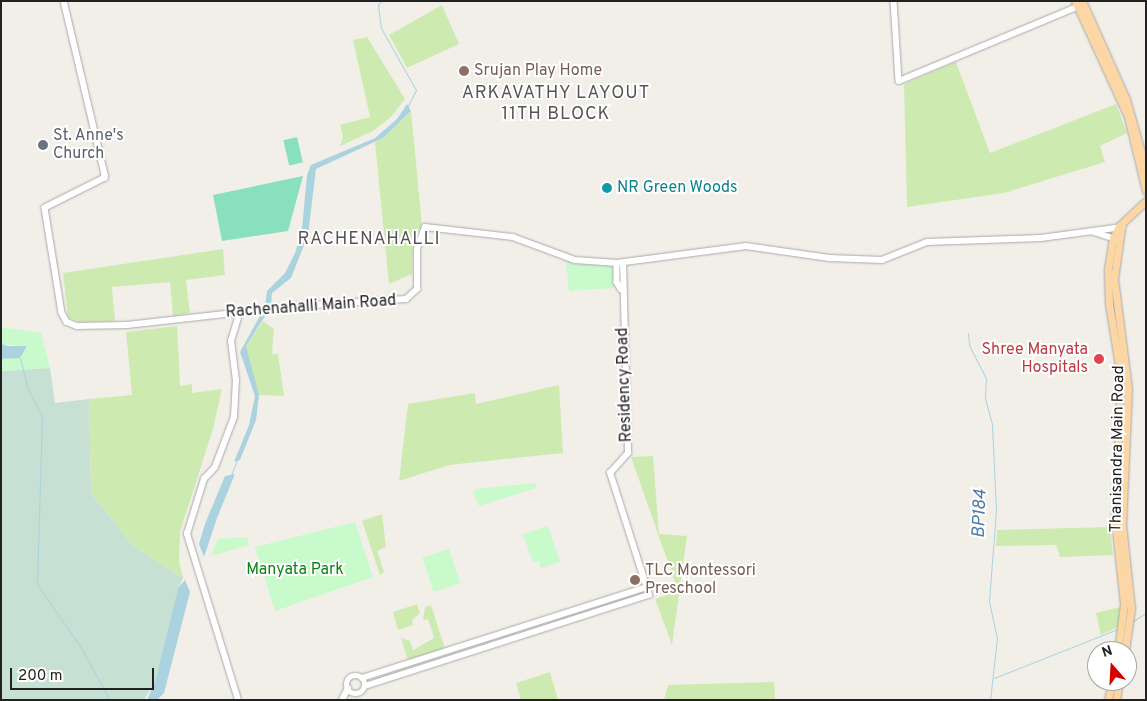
<!DOCTYPE html>
<html>
<head>
<meta charset="utf-8">
<style>
  body { margin:0 }
  #map { position:relative; width:1147px; height:701px; overflow:hidden; background:#f2efe9; font-family:Overpass,sans-serif }
  div>[style] { position:absolute }
  .grass>* { inset:0; background:#cdebb0 }
  .wetland>* { inset:0; background:#c6e0d4 }
  .park>* { inset:0; background:#c8facc; transform-origin:0 0 }
  .pitch>* { inset:0; background:#88e0be; transform-origin:0 0 }
  .water>* { inset:0; background:#aad3df }
  .stream>* { height:1px; margin:-0.5px; padding:0 0.5px; transform-origin:0.5px; border-radius:0.5px; background:#aad3df }
  .roads { filter:drop-shadow(0 0 1px #a9a9a9) drop-shadow(0 0 1px #a9a9a9) }
  .tertiary>* { height:5.5px; margin:-2.75px; padding:0 2.75px; transform-origin:2.75px; border-radius:2.75px; background:#fff }
  .tertiary>.ring { margin:-2.75px; padding:0; box-sizing:content-box; background:none; border:5.5px solid #fff; border-radius:50% }
  .primary>* { height:7px; margin:-3.5px; padding:0 3.5px; transform-origin:3.5px; border-radius:3.5px; background:#fcd6a4 }
  .dots>* { width:14px; height:14px; translate:-50% -50%; box-sizing:border-box; border:2px solid #fff; border-radius:50% }
  span { translate:-50% -50%; white-space:nowrap; text-align:center; line-height:1.15; -webkit-text-stroke:4px #fff; paint-order:stroke }
  .education-label { font-size:16px; color:#785e54 }
  .left { translate:0 -50%; text-align:left }
  .worship-label { font-size:16px; color:#5b616d }
  .culture-label { font-size:16px; color:#0d838f }
  .street-label { font-size:16px; color:#222 }
  .health-label { font-size:16px; color:#be3a42 }
  .right { translate:-100% -50%; text-align:right }
  .park-label { font-size:16px; color:#0c8416 }
  .neighbourhood-label { font-size:18px; color:#555; letter-spacing:1px }
  .water-label { font-size:18px; color:#4a7aab; font-style:italic }
  .frame { position:absolute; inset:0; border:2px solid #222; pointer-events:none }
  .north { position:absolute; left:1087px; top:641px; width:50px; height:50px; box-sizing:border-box; background:#fff; border:1px solid #a7a7a7; border-radius:50%; rotate:341deg; font-size:14px; font-weight:700; line-height:20px; text-align:center; color:#222 }
  .north::after { content:''; display:block; margin:auto; width:18px; height:22px; background:#d40000; clip-path:polygon(50% 0,100% 100%,50% 72%,0 100%) }
  .scale { position:absolute; left:10px; top:668px; width:144px; height:22px; box-sizing:border-box; border:2px solid #222; border-top:0; padding-left:6px; font-size:15px; line-height:18px; white-space:nowrap; color:#222; -webkit-text-stroke:4px #fff; paint-order:stroke }
</style>
</head>
<body>
<div id="map">
  <div class="grass">
    <i style="clip-path:polygon(442px 5px,459px 44px,407px 68px,389px 35px)"></i>
    <i style="clip-path:polygon(367px 37px,405px 99px,391px 117px,373px 131px,340px 146px,343px 137px,340px 125px,370px 117px,353px 40px)"></i>
    <i style="clip-path:polygon(956px 62px,990px 153px,1116px 104px,1127px 133px,1100px 146px,1105px 162px,1004px 193px,907px 207px,904px 84px)"></i>
    <i style="clip-path:polygon(411px 111px,422px 225px,413px 239px,412px 274px,389px 284px,375px 142px,383px 138px)"></i>
    <i style="clip-path:polygon(223px 249px,225px 275px,186px 280px,190px 313px,173px 316px,170px 282px,112px 287px,115px 321px,79px 322px,68px 317px,63px 273px)"></i>
    <i style="clip-path:polygon(263px 321px,274px 329px,272px 354px,278px 354px,284px 396px,259px 395px,247px 354px,246px 346px)"></i>
    <i style="clip-path:polygon(177px 326px,180px 386px,192px 384px,192px 393px,222px 389px,213px 429px,180px 532px,179px 561px,183px 578px,133px 546px,91px 493px,89px 399px,132px 395px,126px 332px)"></i>
    <i style="clip-path:polygon(559px 385px,563px 453px,449px 465px,399px 481px,408px 404px,475px 393px,476px 404px)"></i>
    <i style="clip-path:polygon(653px 456px,659px 534px,687px 536px,672px 645px,655px 599px,678px 591px,631px 457px)"></i>
    <i style="clip-path:polygon(382px 514px,386px 547px,377px 551px,384px 572px,380px 575px,362px 521px)"></i>
    <i style="clip-path:polygon(1110px 527px,1113px 555px,1060px 557px,1056px 545px,996px 546px,997px 530px)"></i>
    <i style="clip-path:polygon(417px 604px,420px 613px,412px 620px,413px 625px,398px 630px,393px 612px)"></i>
    <i style="clip-path:polygon(431px 605px,445px 649px,408px 660px,401px 638px,410px 641px,413px 650px,434px 638px,428px 619px,423px 620px,425px 607px)"></i>
    <i style="clip-path:polygon(1120px 607px,1118px 627px,1101px 635px,1096px 613px)"></i>
    <i style="clip-path:polygon(550px 672px,558px 700px,521px 700px,516px 683px)"></i>
    <i style="clip-path:polygon(774px 682px,775px 700px,664px 700px,668px 685px)"></i>
  </div>
  <div class="wetland">
    <i style="clip-path:polygon(50px 368px,55px 403px,89px 399px,91px 493px,133px 546px,183px 578px,178px 588px,155px 682px,144px 700px,1px 700px,1px 371px)"></i>
  </div>
  <div class="park">
    <i style="clip-path:polygon(566px 260px,613px 265px,614px 288px,569px 291px)"></i>
    <i style="clip-path:polygon(1px 327px,41px 333px,50px 368px,1px 371px,1px 359px,19px 358px,26px 346px,1px 344px)"></i>
    <i style="clip-path:polygon(535px 483px,536px 488px,479px 506px,473px 493px,476px 489px)"></i>
    <i style="clip-path:polygon(355px 522px,373px 577px,275px 611px,255px 547px)"></i>
    <i style="clip-path:polygon(548px 526px,560px 562px,541px 568px,539px 561px,533px 563px,523px 534px)"></i>
    <i style="clip-path:polygon(247px 537px,249px 545px,211px 556px,218px 539px)"></i>
    <i style="left:449px;top:549px;width:36px;height:28px;rotate:72deg"></i>
  </div>
  <div class="pitch">
    <i style="left:297px;top:137px;width:26px;height:14px;rotate:77deg"></i>
    <i style="clip-path:polygon(303px 176px,288px 231px,222px 241px,213px 195px)"></i>
  </div>
  <div class="water">
    <i style="clip-path:polygon(407px 104px,411px 111px,383px 138px,316px 169px,308px 235px,291px 278px,272px 293px,271px 306px,265px 306px,267px 291px,285px 273px,295px 253px,302px 229px,307px 175px,311px 165px,375px 138px,397px 119px)"></i>
    <i style="clip-path:polygon(267px 313px,246px 346px,259px 395px,256px 420px,240px 460px,234px 462px,249px 425px,255px 396px,240px 352px,261px 314px)"></i>
    <i style="clip-path:polygon(1px 344px,8px 346px,27px 346px,20px 358px,1px 359px)"></i>
    <i style="clip-path:polygon(235px 474px,217px 518px,204px 557px,199px 544px,205px 524px,225px 476px)"></i>
    <i style="clip-path:polygon(185px 580px,190px 592px,164px 693px,157px 700px,147px 700px,155px 682px,178px 588px)"></i>
  </div>
  <div class="stream">
    <i style="left:381px;top:1px;width:5px;rotate:127deg"></i>
    <i style="left:378px;top:5px;width:23px;rotate:83deg"></i>
    <i style="left:381px;top:28px;width:71px;rotate:60.6deg"></i>
    <i style="left:416px;top:90px;width:18px;rotate:117deg"></i>
    <i style="left:968px;top:333px;width:12px;rotate:85deg"></i>
    <i style="left:969px;top:345px;width:37px;rotate:63deg"></i>
    <i style="left:986px;top:378px;width:20px;rotate:93deg"></i>
    <i style="left:985px;top:398px;width:28px;rotate:75deg"></i>
    <i style="left:992px;top:425px;width:85px;rotate:87.3deg"></i>
    <i style="left:996px;top:510px;width:91px;rotate:94.4deg"></i>
    <i style="left:989px;top:601px;width:38px;rotate:78deg"></i>
    <i style="left:997px;top:638px;width:62px;rotate:96.4deg"></i>
    <i style="left:20px;top:358px;width:30px;rotate:76deg"></i>
    <i style="left:27px;top:387px;width:33px;rotate:63deg"></i>
    <i style="left:42px;top:416px;width:168px;rotate:91.7deg"></i>
    <i style="left:37px;top:584px;width:75px;rotate:55.3deg"></i>
    <i style="left:80px;top:646px;width:62px;rotate:60.9deg"></i>
    <i style="left:231px;top:475px;width:16px;rotate:-68deg"></i>
    <i style="left:1133px;top:621px;width:15px;rotate:-32deg"></i>
    <i style="left:994px;top:678px;width:133px;rotate:-21.6deg"></i>
  </div>
  <div class="roads">
    <div class="tertiary">
      <i style="left:64px;top:1px;width:179px;rotate:76.7deg"></i>
      <i style="left:105px;top:175px;width:3px;rotate:90deg"></i>
      <i style="left:105px;top:178px;width:67px;rotate:153.4deg"></i>
      <i style="left:45px;top:208px;width:106px;rotate:80.8deg"></i>
      <i style="left:62px;top:313px;width:10px;rotate:61deg"></i>
      <i style="left:67px;top:322px;width:11px;rotate:22deg"></i>
      <i style="left:77px;top:326px;width:50px;rotate:-1.1deg"></i>
      <i style="left:127px;top:325px;width:170px;rotate:-6.4deg"></i>
      <i style="left:296px;top:306px;width:110px;rotate:-3.6deg"></i>
      <i style="left:406px;top:299px;width:15px;rotate:-42deg"></i>
      <i style="left:417px;top:289px;width:40px;rotate:-90deg"></i>
      <i style="left:417px;top:249px;width:23px;rotate:-70deg"></i>
      <i style="left:425px;top:227px;width:89px;rotate:6.5deg"></i>
      <i style="left:513px;top:237px;width:66px;rotate:20.4deg"></i>
      <i style="left:575px;top:260px;width:42px;rotate:4.1deg"></i>
      <i style="left:617px;top:263px;width:130px;rotate:-7.5deg"></i>
      <i style="left:746px;top:246px;width:84px;rotate:8.2deg"></i>
      <i style="left:829px;top:258px;width:53px;rotate:2.2deg"></i>
      <i style="left:882px;top:260px;width:48px;rotate:-21.8deg"></i>
      <i style="left:927px;top:242px;width:114px;rotate:-2deg"></i>
      <i style="left:1041px;top:238px;width:82px;rotate:-7.7deg"></i>
      <i style="left:894px;top:1px;width:80px;rotate:86.4deg"></i>
      <i style="left:899px;top:81px;width:198px;rotate:-22.6deg"></i>
      <i style="left:1094px;top:232px;width:23px;rotate:18deg"></i>
      <i style="left:617px;top:263px;width:19px;rotate:90deg"></i>
      <i style="left:617px;top:282px;width:8px;rotate:60deg"></i>
      <i class="ring" style="left:347px;top:676px;width:12.5px;height:12.5px"></i>
      <i style="left:362px;top:678px;width:299px;rotate:-17.7deg"></i>
      <i style="left:365px;top:686px;width:298px;rotate:-17.8deg"></i>
      <i style="left:649px;top:595px;width:128px;rotate:-107.7deg"></i>
      <i style="left:610px;top:473px;width:27px;rotate:-48deg"></i>
      <i style="left:628px;top:453px;width:190px;rotate:-91.5deg"></i>
      <i style="left:238px;top:700px;width:174px;rotate:-107.1deg"></i>
      <i style="left:187px;top:534px;width:58px;rotate:-72.8deg"></i>
      <i style="left:204px;top:479px;width:16px;rotate:-47deg"></i>
      <i style="left:215px;top:467px;width:53px;rotate:-69.2deg"></i>
      <i style="left:234px;top:417px;width:36px;rotate:-87deg"></i>
      <i style="left:236px;top:381px;width:40px;rotate:-97.1deg"></i>
      <i style="left:231px;top:341px;width:31px;rotate:-73deg"></i>
      <i style="left:342px;top:700px;width:13px;rotate:-63deg"></i>
    </div>
    <div class="primary">
      <i style="left:1075px;top:1px;width:128px;rotate:65.4deg"></i>
      <i style="left:1128px;top:117px;width:76px;rotate:76.3deg"></i>
      <i style="left:1082px;top:1px;width:107px;rotate:65.8deg"></i>
      <i style="left:1126px;top:99px;width:73px;rotate:74.1deg"></i>
      <i style="left:1121px;top:229px;width:50px;rotate:98deg"></i>
      <i style="left:1114px;top:279px;width:111px;rotate:82.7deg"></i>
      <i style="left:1128px;top:389px;width:135px;rotate:92.5deg"></i>
      <i style="left:1122px;top:524px;width:84px;rotate:83.9deg"></i>
      <i style="left:1131px;top:608px;width:43px;rotate:97.9deg"></i>
      <i style="left:1118px;top:651px;width:47px;rotate:-82.7deg"></i>
      <i style="left:1124px;top:604px;width:84px;rotate:-96.1deg"></i>
      <i style="left:1115px;top:520px;width:142px;rotate:-87.6deg"></i>
      <i style="left:1121px;top:378px;width:75px;rotate:-99.2deg"></i>
      <i style="left:1109px;top:304px;width:35px;rotate:-92deg"></i>
      <i style="left:1108px;top:269px;width:31px;rotate:-81deg"></i>
      <i style="left:1113px;top:238px;width:13px;rotate:-63deg"></i>
      <i style="left:1119px;top:226px;width:37px;rotate:-43deg"></i>
      <i style="left:1108px;top:700px;width:19px;rotate:-78deg"></i>
      <i style="left:1116px;top:700px;width:19px;rotate:-81deg"></i>
    </div>
  </div>
  <div class="dots">
    <i style="left:464px;top:71px;background:#8d6e63"></i>
    <i style="left:43px;top:145px;background:#6b7280"></i>
    <i style="left:607px;top:188px;background:#0f9aa8"></i>
    <i style="left:1099px;top:359px;background:#e0444e"></i>
    <i style="left:635px;top:580px;background:#8d6e63"></i>
  </div>
  <div class="education-label">
    <span class="left" style="left:474px;top:71px">Srujan Play Home</span>
    <span class="left" style="left:645px;top:580px">TLC Montessori<br>Preschool</span>
  </div>
  <div class="worship-label">
    <span class="left" style="left:53px;top:145px">St. Anne's<br>Church</span>
  </div>
  <div class="culture-label">
    <span class="left" style="left:617px;top:188px">NR Green Woods</span>
  </div>
  <div class="street-label">
    <span style="left:311px;top:307px;rotate:-4deg">Rachenahalli Main Road</span>
    <span style="left:625px;top:385px;rotate:-92deg">Residency Road</span>
    <span style="left:1118px;top:449px;rotate:-89deg">Thanisandra Main Road</span>
  </div>
  <div class="health-label">
    <span class="right" style="left:1088px;top:359px">Shree Manyata<br>Hospitals</span>
  </div>
  <div class="park-label">
    <span style="left:295px;top:570px">Manyata Park</span>
  </div>
  <div class="neighbourhood-label">
    <span style="left:556px;top:105px">ARKAVATHY LAYOUT<br>11TH BLOCK</span>
    <span style="left:369px;top:240px">RACHENAHALLI</span>
  </div>
  <div class="water-label">
    <span style="left:981px;top:514px;rotate:-88deg">BP184</span>
  </div>
  <div class="frame"></div>
  <div class="north">N</div>
  <div class="scale">200 m</div>
</div>
</body>
</html>
